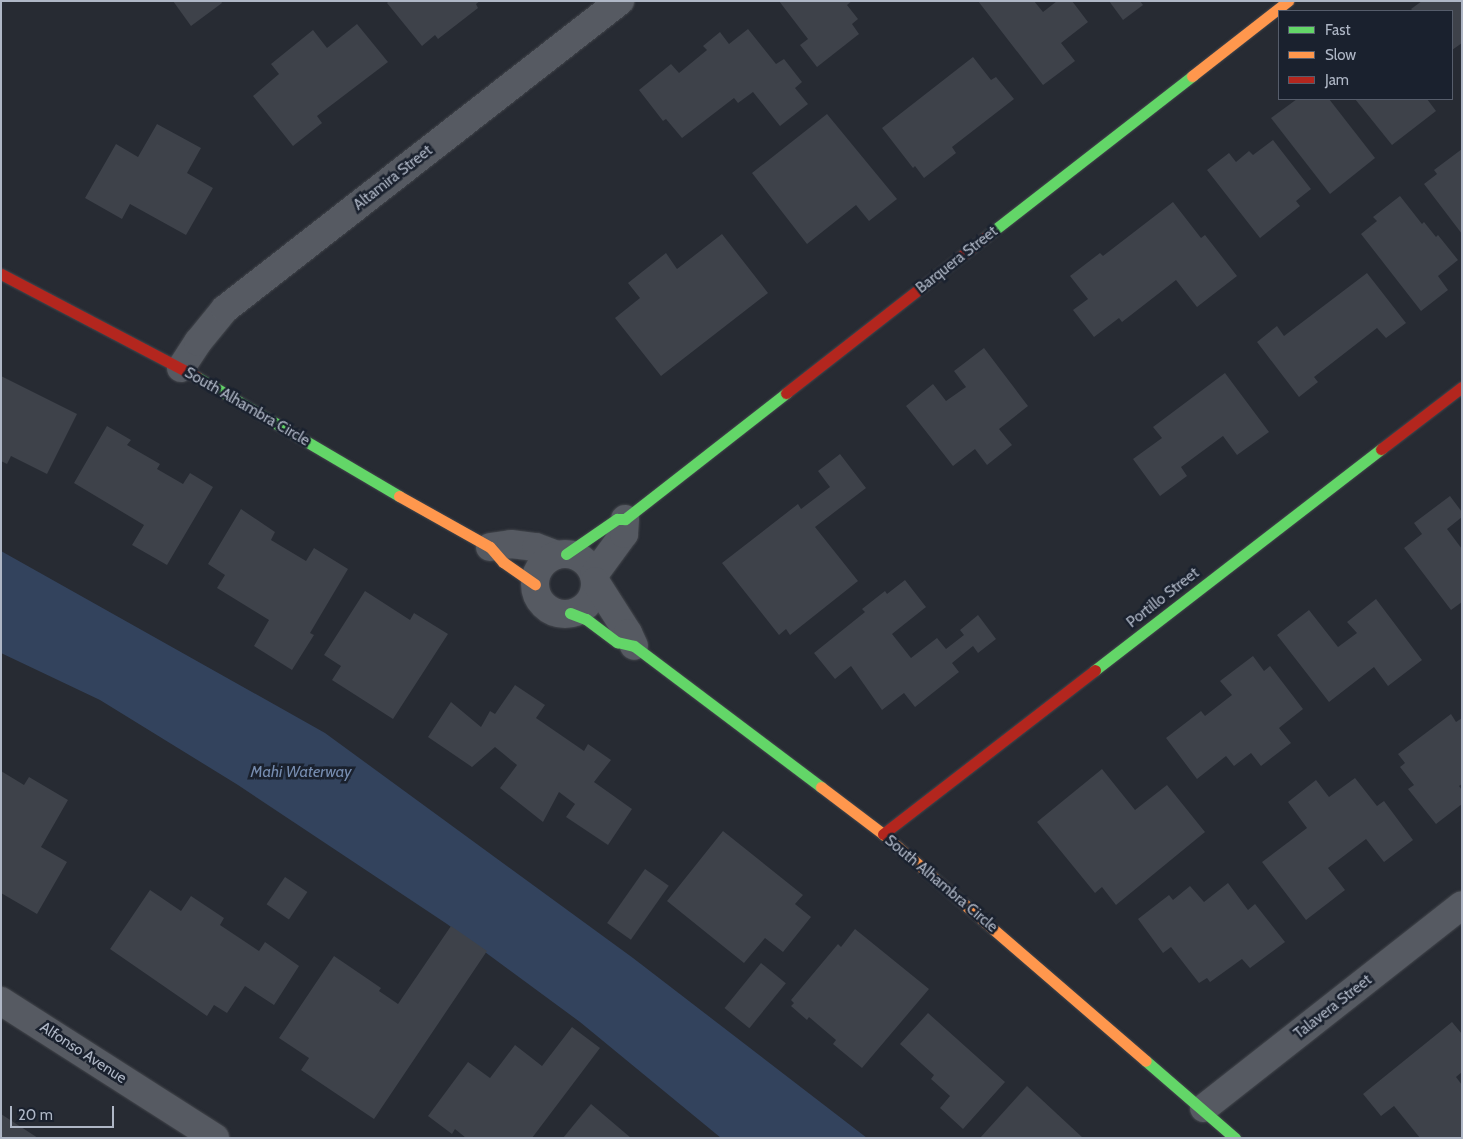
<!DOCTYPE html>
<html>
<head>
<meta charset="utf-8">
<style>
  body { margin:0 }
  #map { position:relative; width:1463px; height:1139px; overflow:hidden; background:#272b33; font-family:Cabin,sans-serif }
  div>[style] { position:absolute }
  .water>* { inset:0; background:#33435d }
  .building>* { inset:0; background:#3e424a; transform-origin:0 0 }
  .roads { filter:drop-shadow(0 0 1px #43464c) drop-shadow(0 0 1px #43464c) }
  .street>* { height:28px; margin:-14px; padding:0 14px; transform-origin:14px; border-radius:14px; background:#565a62 }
  .street>.ring { margin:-14px; padding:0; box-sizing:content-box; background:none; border:28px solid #565a62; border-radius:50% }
  .fast>* { height:11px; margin:-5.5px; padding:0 5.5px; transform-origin:5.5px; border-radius:5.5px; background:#63d668 }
  .slow>* { height:11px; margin:-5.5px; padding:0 5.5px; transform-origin:5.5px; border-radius:5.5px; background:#ff974d }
  .jam>* { height:11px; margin:-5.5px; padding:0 5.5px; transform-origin:5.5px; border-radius:5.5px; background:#b3261e }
  span { translate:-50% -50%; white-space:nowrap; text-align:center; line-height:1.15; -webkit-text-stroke:5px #1a212e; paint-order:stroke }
  .street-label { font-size:15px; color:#afb7c6 }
  .water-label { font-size:16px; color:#768caf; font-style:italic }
  .frame { position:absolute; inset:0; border:2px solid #afb7c6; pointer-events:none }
  .legend { position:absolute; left:1278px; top:10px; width:175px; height:90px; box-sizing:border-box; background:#1a212e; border:1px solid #565d6b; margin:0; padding:6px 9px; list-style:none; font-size:15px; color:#afb7c6 }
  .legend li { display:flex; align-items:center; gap:10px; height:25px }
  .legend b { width:25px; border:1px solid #565d6b }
  .scale { position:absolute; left:10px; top:1106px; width:104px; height:22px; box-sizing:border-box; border:2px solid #afb7c6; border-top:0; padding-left:6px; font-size:15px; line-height:18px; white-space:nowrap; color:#afb7c6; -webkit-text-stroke:4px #1a212e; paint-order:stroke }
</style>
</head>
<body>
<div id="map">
  <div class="water">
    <i style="clip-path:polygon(1px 551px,325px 733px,633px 958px,867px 1138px,721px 1138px,580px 1022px,447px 924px,238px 785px,100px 700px,1px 653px)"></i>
  </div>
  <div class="building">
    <i style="clip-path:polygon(173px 1px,221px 1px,222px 3px,191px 26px)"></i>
    <i style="clip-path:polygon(389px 1px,480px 1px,476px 4px,478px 8px,438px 39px,435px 35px,422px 46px,387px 3px)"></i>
    <i style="clip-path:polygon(779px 1px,852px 1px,847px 5px,858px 19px,852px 24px,859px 34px,817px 67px,800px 45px,808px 39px)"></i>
    <i style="clip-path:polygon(978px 1px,1034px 1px,1043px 12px,1057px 1px,1072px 1px,1088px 22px,1061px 43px,1075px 61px,1043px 85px)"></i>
    <i style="clip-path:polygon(1109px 1px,1140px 1px,1143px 5px,1123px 20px)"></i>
    <i style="clip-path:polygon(1422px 1px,1462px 1px,1462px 43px,1452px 50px,1452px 11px,1413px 11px,1411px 9px)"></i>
    <i style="clip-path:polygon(357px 24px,388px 62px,317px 116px,322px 123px,293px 146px,253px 96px,279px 74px,271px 64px,313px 30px,327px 48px)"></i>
    <i style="clip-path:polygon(748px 29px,776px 64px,784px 59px,802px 82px,795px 88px,808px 104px,780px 126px,753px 92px,738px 103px,734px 98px,682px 138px,666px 119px,663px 121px,639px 90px,671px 64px,679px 73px,707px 50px,703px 46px,720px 32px,729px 44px)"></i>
    <i style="clip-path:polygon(973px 57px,991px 80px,996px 77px,1014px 99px,952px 147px,956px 153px,924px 178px,915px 166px,913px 168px,882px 128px)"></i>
    <i style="clip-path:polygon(1297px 99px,1329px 99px,1375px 158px,1330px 194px,1271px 118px)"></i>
    <i style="clip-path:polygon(1355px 99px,1427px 99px,1436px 111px,1392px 145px)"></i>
    <i style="clip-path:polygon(827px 114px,897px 199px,869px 221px,856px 205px,807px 244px,752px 173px)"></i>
    <i style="clip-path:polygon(157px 124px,201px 148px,187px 173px,213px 188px,186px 235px,130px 204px,122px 219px,85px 198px,116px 144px,138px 157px)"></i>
    <i style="clip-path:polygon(1273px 140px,1311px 189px,1296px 201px,1300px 206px,1260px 238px,1207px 170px,1229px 153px,1236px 162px,1249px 151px,1253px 155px)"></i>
    <i style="clip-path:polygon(1462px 149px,1462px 234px,1424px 184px,1437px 174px,1434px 170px)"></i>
    <i style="clip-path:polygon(1400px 196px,1422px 224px,1424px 222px,1436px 237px,1438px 235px,1458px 260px,1438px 276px,1448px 290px,1421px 311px,1361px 234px,1377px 221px,1373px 217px)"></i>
    <i style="clip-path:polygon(1173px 202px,1201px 238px,1205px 235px,1237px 276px,1197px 307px,1176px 280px,1122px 322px,1119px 318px,1094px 337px,1073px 310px,1088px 299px,1070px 276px,1100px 253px,1103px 256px)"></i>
    <i style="clip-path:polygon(722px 234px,768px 293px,661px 376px,615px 318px,640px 298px,628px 283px,666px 253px,677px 269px)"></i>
    <i style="clip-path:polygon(1367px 273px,1406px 323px,1386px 338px,1377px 328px,1314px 377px,1318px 382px,1299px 397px,1257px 342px,1277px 326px,1284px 336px)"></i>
    <i style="clip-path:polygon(984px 348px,1028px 406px,999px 429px,1012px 445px,987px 465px,975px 449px,953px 466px,906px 406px,933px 384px,946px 401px,966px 387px,954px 371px)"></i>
    <i style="clip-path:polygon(1225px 373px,1269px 432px,1237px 455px,1223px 436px,1181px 467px,1187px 476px,1160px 496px,1133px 459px,1162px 438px,1153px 427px)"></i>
    <i style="clip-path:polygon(1px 376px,77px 414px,47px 474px,11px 456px,7px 464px,1px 461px)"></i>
    <i style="clip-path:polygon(107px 426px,131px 440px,127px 445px,160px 464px,157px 469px,183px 484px,190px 473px,213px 487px,167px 565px,132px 545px,144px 525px,74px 483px)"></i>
    <i style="clip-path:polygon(840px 454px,866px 488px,815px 527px,858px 581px,790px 635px,786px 629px,779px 635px,722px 563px,798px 504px,801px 509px,830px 487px,818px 471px)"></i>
    <i style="clip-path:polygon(1450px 496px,1462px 512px,1462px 517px,1447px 529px,1462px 549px,1462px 602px,1451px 610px,1404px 548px,1422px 534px,1414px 523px)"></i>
    <i style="clip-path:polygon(241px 509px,275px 532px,271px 540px,306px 561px,314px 548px,348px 569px,310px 633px,314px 635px,292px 670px,254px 646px,269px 620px,217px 588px,225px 575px,208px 564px)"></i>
    <i style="clip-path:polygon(905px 580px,926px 607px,892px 634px,911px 658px,937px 638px,946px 649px,964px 635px,960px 630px,978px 615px,996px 639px,978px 653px,973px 646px,952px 663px,959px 672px,915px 707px,904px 693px,882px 710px,851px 666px,835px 679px,814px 653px,865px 612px,862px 609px,885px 591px,887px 594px)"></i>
    <i style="clip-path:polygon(365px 591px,410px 620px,414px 613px,448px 634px,393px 719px,332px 680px,341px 666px,324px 655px)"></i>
    <i style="clip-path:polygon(1376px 599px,1422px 660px,1388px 686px,1374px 667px,1329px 702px,1277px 635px,1309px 610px,1338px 647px,1357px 633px,1347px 622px)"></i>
    <i style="clip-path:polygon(1253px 656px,1264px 671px,1270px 666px,1303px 709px,1279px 728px,1291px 743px,1261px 766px,1251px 753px,1234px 766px,1226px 756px,1197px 779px,1166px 738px,1201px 711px,1205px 716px,1232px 695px,1220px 681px)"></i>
    <i style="clip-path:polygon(515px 685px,545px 705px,536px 718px,584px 751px,588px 744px,611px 760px,594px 782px,632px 809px,608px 845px,566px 817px,575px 804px,559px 792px,543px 822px,500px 788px,517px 765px,495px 747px,472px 767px,428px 737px,451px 702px,481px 727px,490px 711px,495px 714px)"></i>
    <i style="clip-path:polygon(1451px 714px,1456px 722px,1462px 718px,1462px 784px,1459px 786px,1462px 790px,1462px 804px,1436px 824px,1408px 789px,1414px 785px,1400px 767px,1405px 763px,1398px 754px)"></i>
    <i style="clip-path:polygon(1102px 769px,1135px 810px,1167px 785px,1205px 832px,1116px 905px,1102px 887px,1095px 893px,1037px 822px)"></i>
    <i style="clip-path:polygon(1px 771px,24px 785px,29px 777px,68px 800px,41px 847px,67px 862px,37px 914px,1px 893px)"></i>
    <i style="clip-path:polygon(1355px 778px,1377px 806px,1384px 801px,1413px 840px,1384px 862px,1366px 839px,1328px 868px,1345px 890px,1306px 920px,1262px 862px,1307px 828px,1288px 802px,1316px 780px,1329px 797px)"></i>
    <i style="clip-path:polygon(723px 831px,803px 895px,795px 904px,811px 917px,783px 952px,765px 938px,744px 963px,667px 901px)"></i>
    <i style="left:645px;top:869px;width:29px;height:66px;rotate:35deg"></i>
    <i style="left:285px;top:877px;width:27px;height:33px;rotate:34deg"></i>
    <i style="clip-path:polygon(1228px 883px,1248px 910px,1255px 904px,1285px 942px,1250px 968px,1242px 959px,1210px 982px,1207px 978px,1199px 983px,1171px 947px,1163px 953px,1138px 919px,1169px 895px,1173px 900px,1190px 886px,1204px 902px)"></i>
    <i style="clip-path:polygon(150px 890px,181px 911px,191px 896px,224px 918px,220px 925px,259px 951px,265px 942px,299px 966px,274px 1005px,245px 986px,227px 1013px,214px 1005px,207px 1016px,110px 949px)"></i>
    <i style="clip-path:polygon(451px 926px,487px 951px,374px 1119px,301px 1070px,309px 1058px,279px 1038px,334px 956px,381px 988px,379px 991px,398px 1004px)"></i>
    <i style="clip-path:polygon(855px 929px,929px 989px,862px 1068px,833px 1044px,836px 1040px,809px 1017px,807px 1020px,791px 1006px,794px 1003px,791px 1000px,838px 944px,841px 947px)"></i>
    <i style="left:761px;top:963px;width:32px;height:58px;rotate:39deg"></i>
    <i style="clip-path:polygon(928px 1013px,1005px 1082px,963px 1129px,940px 1108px,950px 1096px,931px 1079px,934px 1075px,900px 1044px)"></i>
    <i style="clip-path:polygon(1452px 1022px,1462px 1034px,1462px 1072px,1456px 1077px,1462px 1085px,1462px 1138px,1420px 1138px,1394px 1106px,1381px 1116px,1363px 1094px)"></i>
    <i style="clip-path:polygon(572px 1027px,600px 1048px,532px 1138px,466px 1138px,455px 1129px,452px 1134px,428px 1116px,468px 1062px,490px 1078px,515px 1045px,542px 1066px)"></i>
    <i style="clip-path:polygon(1027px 1086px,1083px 1138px,980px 1138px)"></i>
    <i style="clip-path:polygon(591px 1104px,631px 1138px,563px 1138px)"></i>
    <i style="clip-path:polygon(1px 1114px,38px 1138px,1px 1138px)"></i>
  </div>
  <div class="roads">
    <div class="street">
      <i style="left:181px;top:368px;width:31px;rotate:-57deg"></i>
      <i style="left:198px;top:342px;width:43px;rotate:-50.7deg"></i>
      <i style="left:225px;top:309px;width:501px;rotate:-37.95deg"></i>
      <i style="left:490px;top:547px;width:21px;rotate:-8deg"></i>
      <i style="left:511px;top:544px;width:25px;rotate:7deg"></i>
      <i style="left:536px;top:547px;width:22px;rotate:21deg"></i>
      <i class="ring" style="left:535px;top:554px;width:32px;height:32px"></i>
      <i style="left:594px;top:575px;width:51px;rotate:-53.8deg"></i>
      <i style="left:624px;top:534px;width:15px;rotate:-86deg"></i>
      <i style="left:595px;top:581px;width:62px;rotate:57.6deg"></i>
      <i style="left:628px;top:633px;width:14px;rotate:65deg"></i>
      <i style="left:1px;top:1001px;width:254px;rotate:32.6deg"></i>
      <i style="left:1204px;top:1108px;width:328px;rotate:-38.2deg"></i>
    </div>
    <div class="fast">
      <i style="left:988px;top:235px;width:259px;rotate:-37.9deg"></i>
      <i style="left:197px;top:377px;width:234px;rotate:30.5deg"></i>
      <i style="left:566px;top:554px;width:62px;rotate:-34.5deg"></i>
      <i style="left:617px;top:519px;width:8px"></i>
      <i style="left:625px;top:519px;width:204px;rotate:-38deg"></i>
      <i style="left:570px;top:613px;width:17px;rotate:21deg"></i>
      <i style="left:586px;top:619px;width:39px;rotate:37deg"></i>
      <i style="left:617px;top:642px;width:17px;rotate:13deg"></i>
      <i style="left:634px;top:646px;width:234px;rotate:37deg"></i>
      <i style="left:1095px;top:670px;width:361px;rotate:-37.7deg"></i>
      <i style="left:1146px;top:1061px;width:118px;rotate:40.9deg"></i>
    </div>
    <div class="slow">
      <i style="left:1192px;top:76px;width:122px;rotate:-38deg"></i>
      <i style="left:399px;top:496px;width:104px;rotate:29.3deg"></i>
      <i style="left:490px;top:547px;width:20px;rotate:49deg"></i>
      <i style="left:503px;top:562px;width:39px;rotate:35deg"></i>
      <i style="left:821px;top:787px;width:78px;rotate:37.2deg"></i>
      <i style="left:883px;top:834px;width:347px;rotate:40.8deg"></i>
    </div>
    <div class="jam">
      <i style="left:1px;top:274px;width:221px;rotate:27.7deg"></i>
      <i style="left:786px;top:393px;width:256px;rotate:-38deg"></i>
      <i style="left:1381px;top:449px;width:102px;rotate:-37.4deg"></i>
      <i style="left:883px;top:834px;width:268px;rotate:-37.7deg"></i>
    </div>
  </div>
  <div class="street-label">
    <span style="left:393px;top:178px;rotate:-38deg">Altamira Street</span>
    <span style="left:957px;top:260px;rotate:-38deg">Barquera Street</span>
    <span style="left:247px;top:407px;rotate:30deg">South Alhambra Circle</span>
    <span style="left:1163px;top:598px;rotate:-38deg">Portillo Street</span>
    <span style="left:941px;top:884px;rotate:40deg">South Alhambra Circle</span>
    <span style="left:1333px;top:1007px;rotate:-38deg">Talavera Street</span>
    <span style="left:83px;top:1053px;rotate:33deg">Alfonso Avenue</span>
  </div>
  <div class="water-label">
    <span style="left:301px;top:772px">Mahi Waterway</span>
  </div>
  <div class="frame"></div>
  <ul class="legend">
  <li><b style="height:6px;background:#63d668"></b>Fast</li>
  <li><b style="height:6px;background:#ff974d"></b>Slow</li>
  <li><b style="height:6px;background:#b3261e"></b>Jam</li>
  </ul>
  <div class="scale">20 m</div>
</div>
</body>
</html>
